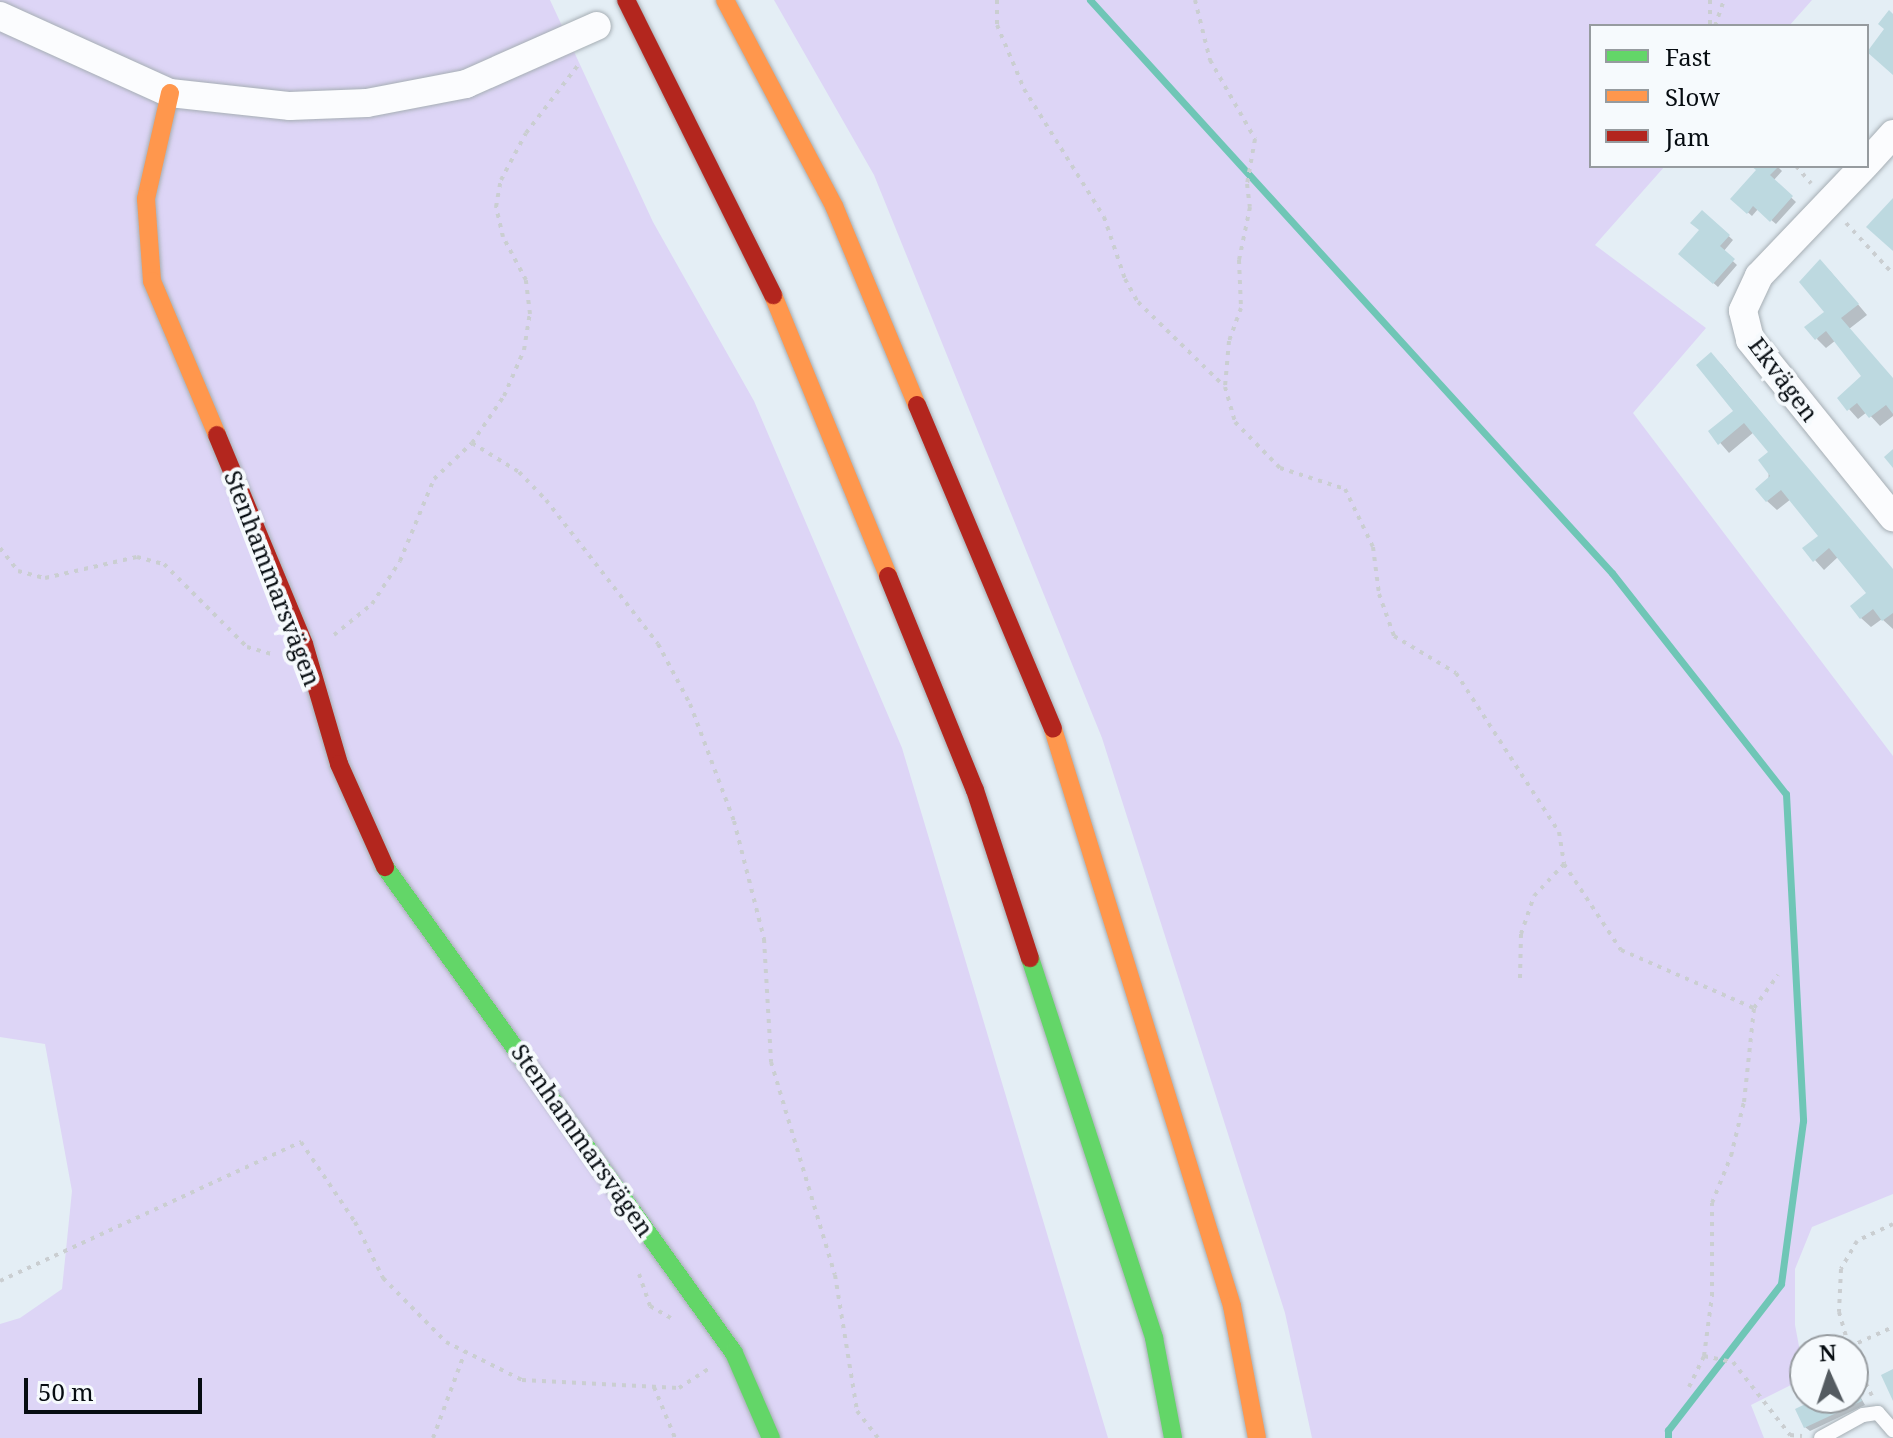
<!DOCTYPE html>
<html>
<head>
<meta charset="utf-8">
<style>
  body { margin:0 }
  #map { position:relative; width:1893px; height:1438px; overflow:hidden; background:#e4eef5; font-family:"Noto Serif",serif }
  div>[style] { position:absolute }
  .green>* { inset:0; background:#ddd5f6 }
  .shadow>* { inset:0; background:#0003 }
  .stream>* { height:7px; margin:-3.5px; padding:0 3.5px; transform-origin:3.5px; border-radius:3.5px; background:#6fc6b6 }
  .building>* { inset:0; background:#bdd9e0 }
  .path>* { height:4px; margin-top:-2px; transform-origin:0; background:repeating-linear-gradient(90deg,#caced1 0 4px,transparent 0 10px) }
  .roads { filter:drop-shadow(0 0 2px #a6aeb4) drop-shadow(0 0 2px #a6aeb4) }
  .lane>* { height:14px; margin:-7px; padding:0 7px; transform-origin:7px; border-radius:7px; background:#fbfcfe }
  .street>* { height:28px; margin:-14px; padding:0 14px; transform-origin:14px; border-radius:14px; background:#fbfcfe }
  .fast>* { height:18px; margin:-9px; padding:0 9px; transform-origin:9px; border-radius:9px; background:#63d668 }
  .slow>* { height:18px; margin:-9px; padding:0 9px; transform-origin:9px; border-radius:9px; background:#ff974d }
  .jam>* { height:18px; margin:-9px; padding:0 9px; transform-origin:9px; border-radius:9px; background:#b3261e }
  span { translate:-50% -50%; white-space:nowrap; text-align:center; line-height:1.15; -webkit-text-stroke:8px #f6fafd; paint-order:stroke }
  .street-label { font-size:24px; color:#060c11 }
  .legend { position:absolute; left:1589px; top:24px; width:280px; height:144px; box-sizing:border-box; background:#f6fafd; border:2px solid #969b9f; margin:0; padding:10px 14px; list-style:none; font-size:24px; color:#060c11 }
  .legend li { display:flex; align-items:center; gap:16px; height:40px }
  .legend b { width:40px; border:2px solid #969b9f }
  .north { position:absolute; left:1789px; top:1334px; width:80px; height:80px; box-sizing:border-box; background:#f6fafd; border:2px solid #969b9f; border-radius:50%; rotate:357deg; font-size:22px; font-weight:700; line-height:32px; text-align:center; color:#060c11 }
  .north::after { content:''; display:block; margin:auto; width:28px; height:36px; background:#545b61; clip-path:polygon(50% 0,100% 100%,50% 72%,0 100%) }
  .scale { position:absolute; left:24px; top:1378px; width:178px; height:36px; box-sizing:border-box; border:4px solid #060c11; border-top:0; padding-left:10px; font-size:24px; line-height:28px; white-space:nowrap; color:#060c11; -webkit-text-stroke:6px #f6fafd; paint-order:stroke }
</style>
</head>
<body>
<div id="map">
  <div class="green">
    <i style="clip-path:polygon(0 0,550px 0,653px 222px,754px 401px,902px 748px,1108px 1438px,0 1438px,0 1324px,20px 1318px,62px 1289px,72px 1191px,45px 1044px,0 1037px)"></i>
    <i style="clip-path:polygon(774px 0,1812px 0,1789px 26px,1591px 26px,1591px 166px,1665px 166px,1595px 245px,1706px 328px,1633px 413px,1893px 756px,1893px 1194px,1812px 1227px,1795px 1269px,1795px 1325px,1805px 1378px,1751px 1405px,1764px 1438px,1312px 1438px,1285px 1313px,1102px 738px,874px 175px)"></i>
  </div>
  <div class="shadow">
    <i style="clip-path:polygon(1753px 166px,1777px 166px,1782px 171px,1773px 181px,1796px 202px,1776px 224px,1758px 209px,1752px 216px,1733px 199px,1758px 171px)"></i>
    <i style="clip-path:polygon(1702px 212px,1733px 240px,1723px 252px,1737px 265px,1718px 287px,1681px 254px,1701px 230px)"></i>
    <i style="clip-path:polygon(1830px 271px,1867px 315px,1849px 329px,1893px 382px,1893px 416px,1880px 426px,1867px 412px,1858px 419px,1849px 409px,1864px 377px,1836px 340px,1826px 348px,1817px 339px,1826px 312px)"></i>
    <i style="clip-path:polygon(1721px 364px,1893px 572px,1893px 629px,1882px 619px,1871px 627px,1861px 618px,1869px 593px,1839px 556px,1824px 570px,1815px 560px,1821px 536px,1791px 499px,1777px 510px,1767px 501px,1770px 452px,1754px 432px,1729px 453px,1710px 431px,1736px 411px)"></i>
    <i style="clip-path:polygon(1853px 1384px,1865px 1405px,1810px 1431px,1805px 1427px,1822px 1398px,1853px 1398px)"></i>
  </div>
  <div class="stream">
    <i style="left:1090px;top:0;width:775px;rotate:47.67deg"></i>
    <i style="left:1612px;top:573px;width:281px;rotate:51.8deg"></i>
    <i style="left:1786px;top:794px;width:327px;rotate:87deg"></i>
    <i style="left:1803px;top:1121px;width:164px;rotate:97.7deg"></i>
    <i style="left:1781px;top:1284px;width:185px;rotate:127.7deg"></i>
    <i style="left:1668px;top:1430px;width:8px;rotate:90deg"></i>
  </div>
  <div class="building">
    <i style="clip-path:polygon(1889px 10px,1893px 14px,1893px 75px,1867px 52px,1884px 29px,1878px 24px)"></i>
    <i style="clip-path:polygon(1751px 166px,1779px 166px,1770px 175px,1793px 196px,1770px 222px,1753px 206px,1747px 214px,1730px 199px,1756px 170px)"></i>
    <i style="clip-path:polygon(1893px 198px,1893px 251px,1866px 227px)"></i>
    <i style="clip-path:polygon(1702px 210px,1730px 235px,1720px 246px,1735px 259px,1713px 284px,1678px 254px,1699px 230px,1690px 223px)"></i>
    <i style="clip-path:polygon(1820px 259px,1859px 304px,1841px 318px,1893px 378px,1893px 414px,1886px 405px,1869px 418px,1857px 403px,1847px 411px,1837px 398px,1861px 376px,1826px 331px,1815px 340px,1804px 327px,1824px 312px,1799px 282px)"></i>
    <i style="clip-path:polygon(1711px 352px,1893px 569px,1893px 613px,1882px 621px,1873px 609px,1860px 619px,1850px 606px,1866px 593px,1829px 548px,1813px 562px,1802px 548px,1818px 536px,1781px 490px,1766px 502px,1755px 489px,1770px 476px,1758px 460px,1768px 452px,1744px 423px,1718px 445px,1708px 431px,1733px 411px,1696px 365px)"></i>
    <i style="clip-path:polygon(1893px 449px,1893px 468px,1884px 457px)"></i>
    <i style="clip-path:polygon(1893px 1369px,1893px 1401px,1881px 1375px)"></i>
    <i style="clip-path:polygon(1853px 1382px,1862px 1401px,1804px 1428px,1795px 1409px,1818px 1398px,1853px 1398px)"></i>
  </div>
  <div class="path">
    <i style="left:997px;top:0;width:25px;rotate:90deg"></i>
    <i style="left:997px;top:25px;width:69px;rotate:67.1deg"></i>
    <i style="left:1024px;top:89px;width:151px;rotate:58deg"></i>
    <i style="left:1104px;top:217px;width:65px;rotate:71.3deg"></i>
    <i style="left:1125px;top:279px;width:26px;rotate:61deg"></i>
    <i style="left:1138px;top:302px;width:120px;rotate:44.3deg"></i>
    <i style="left:1195px;top:0;width:62px;rotate:76deg"></i>
    <i style="left:1210px;top:60px;width:91px;rotate:60.3deg"></i>
    <i style="left:1255px;top:139px;width:46px;rotate:100.1deg"></i>
    <i style="left:1247px;top:184px;width:23px;rotate:83deg"></i>
    <i style="left:1250px;top:207px;width:54px;rotate:101.7deg"></i>
    <i style="left:1239px;top:260px;width:48px;rotate:87.6deg"></i>
    <i style="left:1241px;top:308px;width:35px;rotate:110deg"></i>
    <i style="left:1229px;top:341px;width:46px;rotate:95deg"></i>
    <i style="left:1225px;top:387px;width:36px;rotate:74deg"></i>
    <i style="left:1235px;top:422px;width:64px;rotate:45.6deg"></i>
    <i style="left:1280px;top:468px;width:68px;rotate:17.9deg"></i>
    <i style="left:1345px;top:489px;width:64px;rotate:64.2deg"></i>
    <i style="left:1373px;top:547px;width:47px;rotate:82.7deg"></i>
    <i style="left:1379px;top:594px;width:45px;rotate:70.3deg"></i>
    <i style="left:1394px;top:636px;width:72px;rotate:30.8deg"></i>
    <i style="left:1456px;top:673px;width:189px;rotate:57.1deg"></i>
    <i style="left:1559px;top:832px;width:32px;rotate:81deg"></i>
    <i style="left:1564px;top:864px;width:103px;rotate:56.5deg"></i>
    <i style="left:1621px;top:950px;width:145px;rotate:23.6deg"></i>
    <i style="left:1710px;top:0;width:26px;rotate:90deg"></i>
    <i style="left:1715px;top:26px;width:28px;rotate:-71deg"></i>
    <i style="left:1796px;top:166px;width:23px;rotate:49deg"></i>
    <i style="left:1846px;top:223px;width:69px;rotate:47.3deg"></i>
    <i style="left:472px;top:443px;width:55px;rotate:31.7deg"></i>
    <i style="left:519px;top:472px;width:39px;rotate:46deg"></i>
    <i style="left:546px;top:500px;width:182px;rotate:52.1deg"></i>
    <i style="left:658px;top:644px;width:68px;rotate:61.9deg"></i>
    <i style="left:690px;top:704px;width:125px;rotate:69.4deg"></i>
    <i style="left:734px;top:821px;width:122px;rotate:75.7deg"></i>
    <i style="left:764px;top:939px;width:123px;rotate:86.7deg"></i>
    <i style="left:771px;top:1062px;width:222px;rotate:73.3deg"></i>
    <i style="left:835px;top:1275px;width:138px;rotate:80.8deg"></i>
    <i style="left:857px;top:1411px;width:34px;rotate:52deg"></i>
    <i style="left:0;top:548px;width:29px;rotate:52deg"></i>
    <i style="left:18px;top:571px;width:28px;rotate:15deg"></i>
    <i style="left:45px;top:578px;width:94px;rotate:-12.9deg"></i>
    <i style="left:137px;top:557px;width:28px;rotate:15deg"></i>
    <i style="left:164px;top:564px;width:117px;rotate:45deg"></i>
    <i style="left:247px;top:647px;width:29px;rotate:16deg"></i>
    <i style="left:334px;top:635px;width:49px;rotate:-39.2deg"></i>
    <i style="left:372px;top:604px;width:51px;rotate:-56.9deg"></i>
    <i style="left:400px;top:561px;width:89px;rotate:-67.5deg"></i>
    <i style="left:434px;top:479px;width:52px;rotate:-43.5deg"></i>
    <i style="left:472px;top:443px;width:57px;rotate:-55.8deg"></i>
    <i style="left:504px;top:396px;width:50px;rotate:-66.5deg"></i>
    <i style="left:524px;top:350px;width:36px;rotate:-81deg"></i>
    <i style="left:530px;top:314px;width:34px;rotate:-97deg"></i>
    <i style="left:526px;top:280px;width:49px;rotate:-118.1deg"></i>
    <i style="left:503px;top:237px;width:31px;rotate:-103deg"></i>
    <i style="left:496px;top:207px;width:27px;rotate:-80deg"></i>
    <i style="left:501px;top:180px;width:53px;rotate:-62deg"></i>
    <i style="left:526px;top:133px;width:87px;rotate:-52.5deg"></i>
    <i style="left:1520px;top:978px;width:44px;rotate:-88.7deg"></i>
    <i style="left:1521px;top:934px;width:40px;rotate:-71.1deg"></i>
    <i style="left:1534px;top:896px;width:44px;rotate:-46.8deg"></i>
    <i style="left:1893px;top:1224px;width:40px;rotate:155deg"></i>
    <i style="left:1857px;top:1241px;width:32px;rotate:120deg"></i>
    <i style="left:1841px;top:1269px;width:43px;rotate:92.7deg"></i>
    <i style="left:1839px;top:1312px;width:36px;rotate:74deg"></i>
    <i style="left:1849px;top:1347px;width:48px;rotate:-24.4deg"></i>
    <i style="left:639px;top:1274px;width:34px;rotate:71deg"></i>
    <i style="left:650px;top:1306px;width:24px;rotate:30deg"></i>
    <i style="left:0;top:1281px;width:332px;rotate:-24.8deg"></i>
    <i style="left:301px;top:1142px;width:97px;rotate:56deg"></i>
    <i style="left:355px;top:1222px;width:63px;rotate:63.4deg"></i>
    <i style="left:383px;top:1278px;width:90px;rotate:45.5deg"></i>
    <i style="left:446px;top:1342px;width:85px;rotate:26.6deg"></i>
    <i style="left:522px;top:1380px;width:157px;rotate:2.9deg"></i>
    <i style="left:679px;top:1388px;width:35px;rotate:-33deg"></i>
    <i style="left:1704px;top:1356px;width:30px;rotate:12deg"></i>
    <i style="left:1733px;top:1362px;width:93px;rotate:52deg"></i>
    <i style="left:1790px;top:1435px;width:12px;rotate:5deg"></i>
    <i style="left:1853px;top:1356px;width:44px;rotate:64.6deg"></i>
    <i style="left:654px;top:1387px;width:55px;rotate:67.6deg"></i>
    <i style="left:1689px;top:1387px;width:34px;rotate:-64deg"></i>
    <i style="left:1704px;top:1356px;width:61px;rotate:-82.4deg"></i>
    <i style="left:1712px;top:1296px;width:93px;rotate:-90deg"></i>
    <i style="left:1712px;top:1203px;width:51px;rotate:-68deg"></i>
    <i style="left:1731px;top:1156px;width:56px;rotate:-76.5deg"></i>
    <i style="left:1744px;top:1102px;width:95px;rotate:-83.9deg"></i>
    <i style="left:1754px;top:1008px;width:41px;rotate:-54deg"></i>
    <i style="left:433px;top:1438px;width:92px;rotate:-69.6deg"></i>
  </div>
  <div class="roads">
    <div class="lane">
      <i style="left:1821px;top:1438px;width:48px;rotate:-28.7deg"></i>
      <i style="left:1863px;top:1415px;width:15px;rotate:-8deg"></i>
      <i style="left:1878px;top:1413px;width:23px;rotate:49deg"></i>
    </div>
    <div class="street">
      <i style="left:0;top:16px;width:187px;rotate:24.4deg"></i>
      <i style="left:170px;top:93px;width:121px;rotate:6.2deg"></i>
      <i style="left:290px;top:106px;width:77px;rotate:-2.2deg"></i>
      <i style="left:367px;top:103px;width:101px;rotate:-10.9deg"></i>
      <i style="left:466px;top:84px;width:143px;rotate:-23.9deg"></i>
      <i style="left:1867px;top:163px;width:39px;rotate:-48deg"></i>
      <i style="left:1864px;top:166px;width:152px;rotate:133.7deg"></i>
      <i style="left:1759px;top:276px;width:38px;rotate:115deg"></i>
      <i style="left:1743px;top:311px;width:30px;rotate:76deg"></i>
      <i style="left:1750px;top:340px;width:228px;rotate:51.1deg"></i>
    </div>
    <div class="fast">
      <i style="left:385px;top:867px;width:598px;rotate:54.32deg"></i>
      <i style="left:734px;top:1353px;width:93px;rotate:66.5deg"></i>
      <i style="left:1030px;top:958px;width:400px;rotate:71.9deg"></i>
      <i style="left:1154px;top:1338px;width:102px;rotate:79.2deg"></i>
    </div>
    <div class="slow">
      <i style="left:725px;top:0;width:233px;rotate:62.1deg"></i>
      <i style="left:834px;top:206px;width:216px;rotate:67.4deg"></i>
      <i style="left:170px;top:93px;width:109px;rotate:102.8deg"></i>
      <i style="left:146px;top:199px;width:82px;rotate:85.8deg"></i>
      <i style="left:152px;top:281px;width:167px;rotate:67.1deg"></i>
      <i style="left:773px;top:295px;width:304px;rotate:67.7deg"></i>
      <i style="left:1053px;top:729px;width:604px;rotate:72.76deg"></i>
      <i style="left:1232px;top:1306px;width:134px;rotate:79.3deg"></i>
    </div>
    <div class="jam">
      <i style="left:626px;top:0;width:330px;rotate:63.5deg"></i>
      <i style="left:917px;top:405px;width:351px;rotate:67.2deg"></i>
      <i style="left:217px;top:435px;width:226px;rotate:67.4deg"></i>
      <i style="left:304px;top:644px;width:125px;rotate:73.7deg"></i>
      <i style="left:339px;top:764px;width:113px;rotate:65.9deg"></i>
      <i style="left:888px;top:576px;width:231px;rotate:67.9deg"></i>
      <i style="left:975px;top:790px;width:177px;rotate:71.9deg"></i>
    </div>
  </div>
  <div class="street-label">
    <span style="left:1784px;top:379px;rotate:53deg">Ekvägen</span>
    <span style="left:273px;top:578px;rotate:69deg">Stenhammarsvägen</span>
    <span style="left:583px;top:1140px;rotate:55deg">Stenhammarsvägen</span>
  </div>
  <ul class="legend">
  <li><b style="height:10px;background:#63d668"></b>Fast</li>
  <li><b style="height:10px;background:#ff974d"></b>Slow</li>
  <li><b style="height:10px;background:#b3261e"></b>Jam</li>
  </ul>
  <div class="north">N</div>
  <div class="scale">50 m</div>
</div>
</body>
</html>
